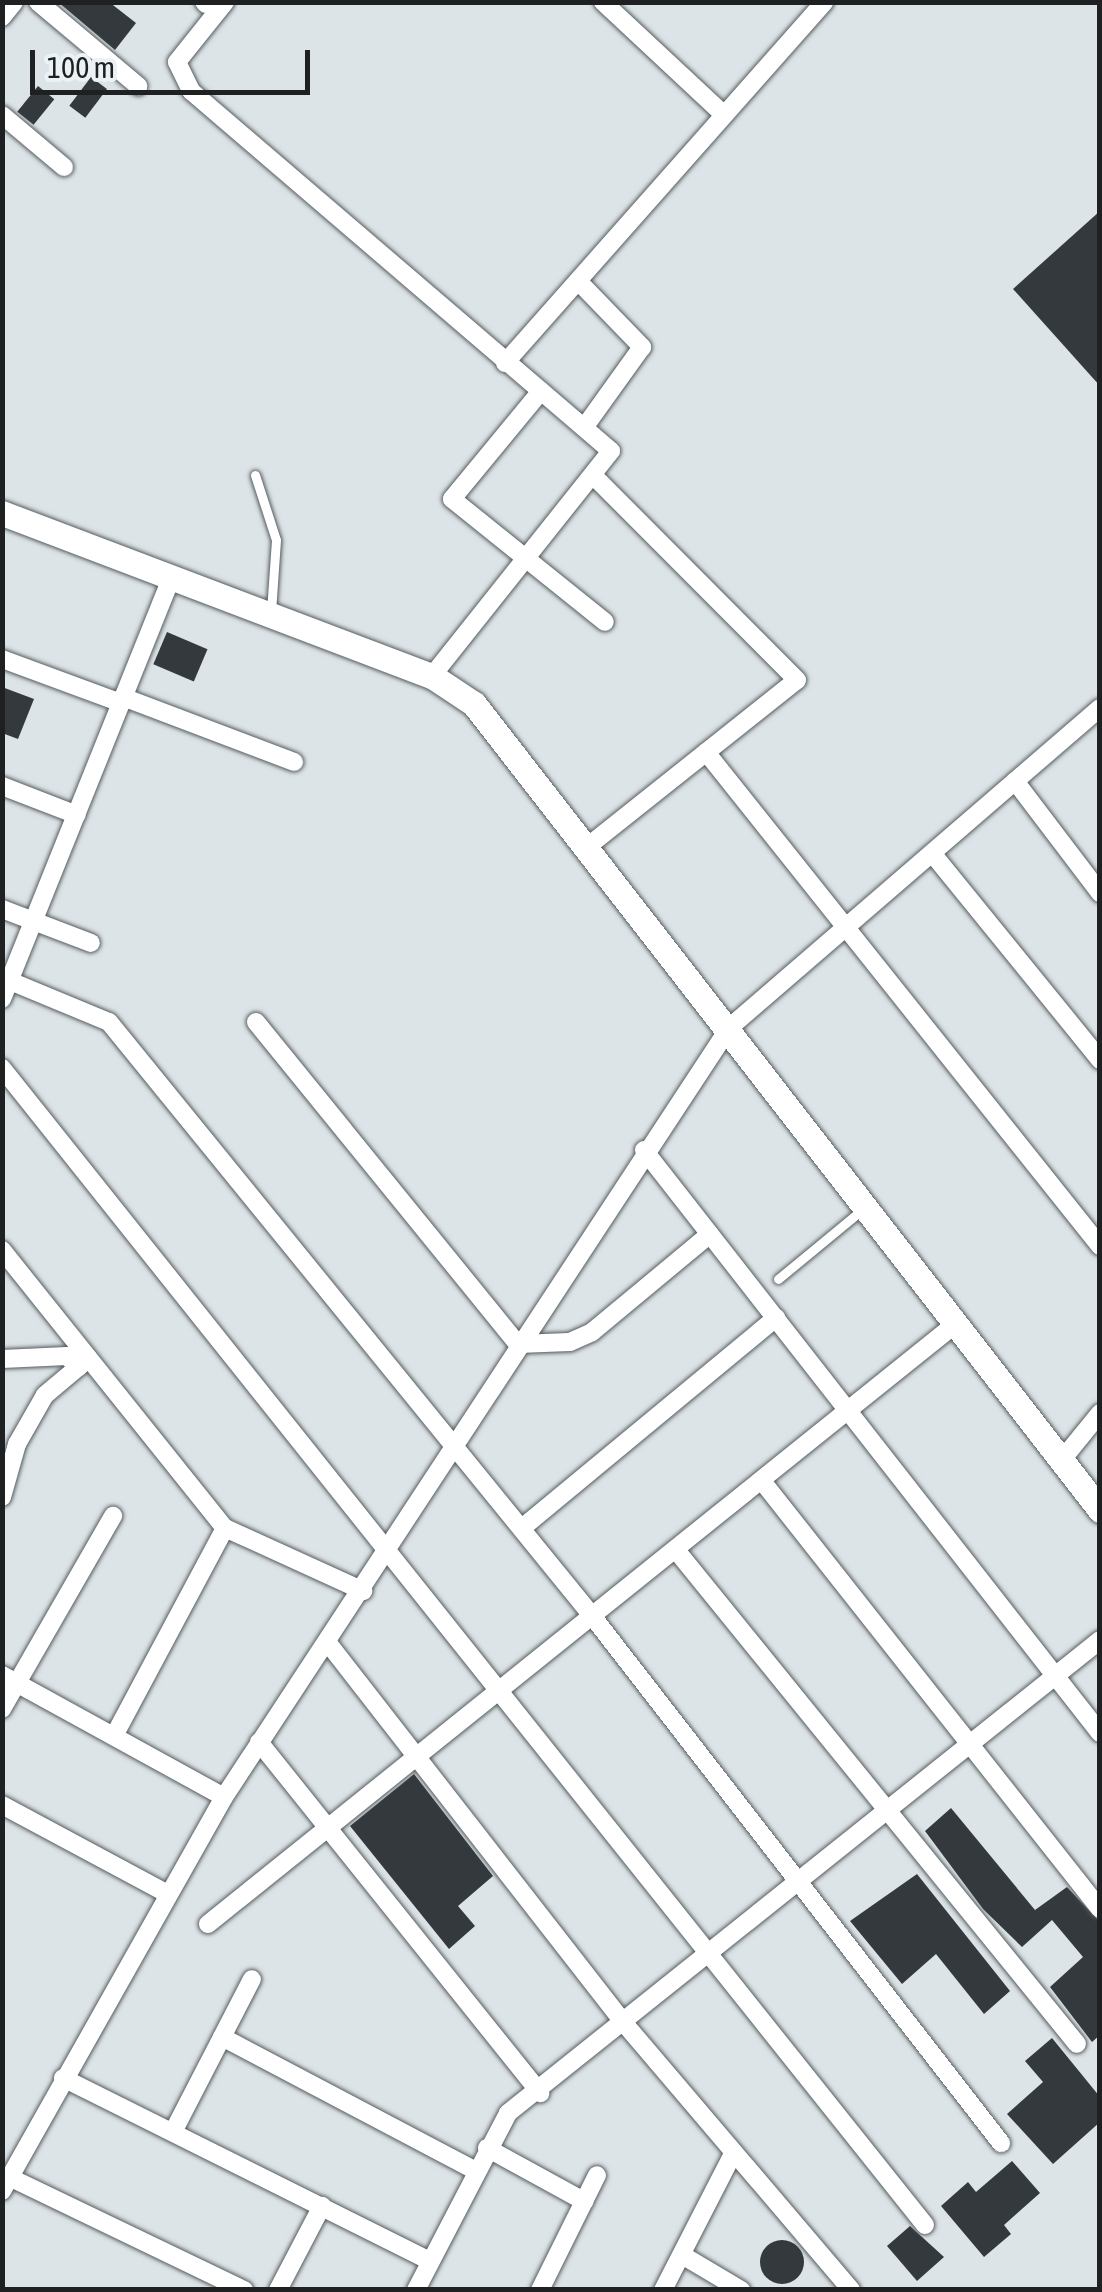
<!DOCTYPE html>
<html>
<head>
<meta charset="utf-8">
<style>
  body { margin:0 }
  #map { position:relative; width:1102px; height:2292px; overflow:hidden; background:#dde4e8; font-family:"Asap Condensed",sans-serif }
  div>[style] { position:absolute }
  .building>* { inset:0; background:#33393c; transform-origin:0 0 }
  .round { border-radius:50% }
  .roads { filter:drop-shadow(0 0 2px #555c5f) drop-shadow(0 0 2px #555c5f) }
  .service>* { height:9px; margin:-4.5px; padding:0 4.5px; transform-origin:4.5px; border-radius:4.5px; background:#fff }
  .minor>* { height:18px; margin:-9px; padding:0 9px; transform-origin:9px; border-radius:9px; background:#fff }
  .secondary>* { height:25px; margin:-12.5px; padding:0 12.5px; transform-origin:12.5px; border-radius:12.5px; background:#fff }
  span { translate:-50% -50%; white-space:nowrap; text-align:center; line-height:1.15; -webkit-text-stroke:10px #eaf2f6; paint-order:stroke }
  .frame { position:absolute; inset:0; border:5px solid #1e2022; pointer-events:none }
  .scale { position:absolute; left:30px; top:50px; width:280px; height:45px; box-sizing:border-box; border:5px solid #1e2022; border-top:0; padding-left:12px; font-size:30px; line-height:35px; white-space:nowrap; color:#1e2022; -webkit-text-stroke:8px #eaf2f6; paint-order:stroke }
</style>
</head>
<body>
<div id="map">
  <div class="building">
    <i style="clip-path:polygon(58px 2px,109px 2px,136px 23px,115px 50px)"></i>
    <i style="left:91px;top:77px;width:20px;height:36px;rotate:37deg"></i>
    <i style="left:38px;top:86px;width:21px;height:33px;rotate:39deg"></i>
    <i style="clip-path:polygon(1100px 211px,1100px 386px,1013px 289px)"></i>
    <i style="left:167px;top:632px;width:44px;height:35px;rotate:23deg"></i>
    <i style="clip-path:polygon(2px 687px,34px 699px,18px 739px,2px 733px)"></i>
    <i style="clip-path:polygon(414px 1774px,493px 1876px,458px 1906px,475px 1926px,449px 1949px,350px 1826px)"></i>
    <i style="clip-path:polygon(951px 1808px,1035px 1910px,1067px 1887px,1100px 1922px,1100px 2035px,1092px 2042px,1050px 1987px,1083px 1957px,1052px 1920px,1022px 1947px,983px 1909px,925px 1831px)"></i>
    <i style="clip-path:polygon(917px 1874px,1010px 1991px,984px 2014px,936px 1954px,902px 1984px,850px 1921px)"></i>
    <i style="clip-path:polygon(1052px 2038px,1100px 2097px,1100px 2122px,1053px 2164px,1007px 2114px,1043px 2082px,1025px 2061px)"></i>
    <i style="clip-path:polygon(1012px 2161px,1040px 2193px,1004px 2225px,1011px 2234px,984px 2257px,941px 2206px,968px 2182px,976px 2192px)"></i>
    <i style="clip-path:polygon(910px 2226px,944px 2257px,917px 2281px,887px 2246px)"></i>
    <i class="round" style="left:760px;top:2240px;width:44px;height:44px"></i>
  </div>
  <div class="roads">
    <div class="service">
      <i style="left:255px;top:475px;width:68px;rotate:72.1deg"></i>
      <i style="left:276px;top:540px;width:71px;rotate:94deg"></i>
      <i style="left:778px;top:1279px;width:110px;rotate:-39.5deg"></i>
    </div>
    <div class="minor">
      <i style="left:38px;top:2px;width:131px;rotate:40deg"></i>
      <i style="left:204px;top:2px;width:3px;rotate:45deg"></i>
      <i style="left:225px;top:2px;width:77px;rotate:128.7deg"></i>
      <i style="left:177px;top:62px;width:32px;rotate:64deg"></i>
      <i style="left:191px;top:91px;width:553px;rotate:40.6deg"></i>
      <i style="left:611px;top:451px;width:288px;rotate:128.5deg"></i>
      <i style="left:603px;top:2px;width:164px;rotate:43deg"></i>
      <i style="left:2px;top:17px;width:19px;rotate:-51deg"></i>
      <i style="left:2px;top:115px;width:81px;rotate:40deg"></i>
      <i style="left:581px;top:284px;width:88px;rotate:45.9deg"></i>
      <i style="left:642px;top:347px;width:96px;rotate:125.7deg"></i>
      <i style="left:505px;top:363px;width:482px;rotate:-48.5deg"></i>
      <i style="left:541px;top:391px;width:140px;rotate:129.5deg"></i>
      <i style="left:452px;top:499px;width:196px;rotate:38.8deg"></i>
      <i style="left:2px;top:659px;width:127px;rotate:20.3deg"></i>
      <i style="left:123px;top:697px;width:183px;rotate:20.8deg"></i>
      <i style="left:706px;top:752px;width:632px;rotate:51.43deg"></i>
      <i style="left:1015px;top:781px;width:141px;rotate:52.8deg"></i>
      <i style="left:2px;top:786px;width:80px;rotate:21.1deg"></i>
      <i style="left:587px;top:847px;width:268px;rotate:-38.5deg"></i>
      <i style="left:797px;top:680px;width:285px;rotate:-134.9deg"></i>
      <i style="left:932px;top:853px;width:267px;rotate:50.9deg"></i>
      <i style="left:2px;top:909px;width:95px;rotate:20.9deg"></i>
      <i style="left:10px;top:981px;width:107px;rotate:22.5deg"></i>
      <i style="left:109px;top:1022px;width:767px;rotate:50.87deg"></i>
      <i style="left:593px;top:1617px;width:666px;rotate:52.2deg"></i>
      <i style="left:2px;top:999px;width:456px;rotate:-68.1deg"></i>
      <i style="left:256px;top:1022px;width:415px;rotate:50.9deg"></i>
      <i style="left:518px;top:1344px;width:52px;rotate:-2.2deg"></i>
      <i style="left:570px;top:1342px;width:24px;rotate:-24deg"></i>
      <i style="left:592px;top:1332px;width:153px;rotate:-39.7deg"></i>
      <i style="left:2px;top:1068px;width:1480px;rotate:51.42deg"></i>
      <i style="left:644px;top:1150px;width:740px;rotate:51.97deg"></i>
      <i style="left:2px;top:1250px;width:356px;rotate:51.3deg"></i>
      <i style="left:225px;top:1528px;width:152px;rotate:24.5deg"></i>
      <i style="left:2px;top:1359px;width:65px;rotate:-2.6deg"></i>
      <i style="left:67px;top:1356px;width:16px;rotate:45deg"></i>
      <i style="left:1061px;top:1461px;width:62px;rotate:-50.9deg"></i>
      <i style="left:762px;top:1481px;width:545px;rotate:51.7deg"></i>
      <i style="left:2px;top:1497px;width:55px;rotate:-74.2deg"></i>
      <i style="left:17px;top:1444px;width:56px;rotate:-60.3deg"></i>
      <i style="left:45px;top:1395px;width:57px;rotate:-40.1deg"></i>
      <i style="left:522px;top:1528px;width:330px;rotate:-39.6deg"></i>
      <i style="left:676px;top:1550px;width:636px;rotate:50.93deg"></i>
      <i style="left:328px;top:1643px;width:482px;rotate:52.1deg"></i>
      <i style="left:624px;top:2023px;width:350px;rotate:49.6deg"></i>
      <i style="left:2px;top:1675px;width:253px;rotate:28.8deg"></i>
      <i style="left:2px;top:1709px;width:223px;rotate:-60.1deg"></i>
      <i style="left:114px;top:1736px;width:236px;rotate:-61.9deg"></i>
      <i style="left:259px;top:1742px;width:450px;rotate:51.3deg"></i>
      <i style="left:2px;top:1805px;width:188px;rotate:28.2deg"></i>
      <i style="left:208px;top:1924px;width:957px;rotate:-38.76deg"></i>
      <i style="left:222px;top:2037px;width:287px;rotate:27.8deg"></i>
      <i style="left:63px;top:2078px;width:410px;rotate:26.5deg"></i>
      <i style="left:173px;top:2132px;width:172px;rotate:-62.7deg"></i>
      <i style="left:487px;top:2148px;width:111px;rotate:28.7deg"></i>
      <i style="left:9px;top:2177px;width:261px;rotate:25.7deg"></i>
      <i style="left:2px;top:2191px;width:452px;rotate:-60.6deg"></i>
      <i style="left:224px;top:1797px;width:920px;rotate:-56.71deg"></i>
      <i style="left:729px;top:1028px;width:490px;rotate:-40.8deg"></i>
      <i style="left:682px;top:2255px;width:69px;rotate:30.7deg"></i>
      <i style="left:278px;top:2290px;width:95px;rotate:-62.4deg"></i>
      <i style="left:416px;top:2290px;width:199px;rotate:-62.5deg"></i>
      <i style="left:508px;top:2113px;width:758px;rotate:-38.62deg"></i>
      <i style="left:540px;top:2290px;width:128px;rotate:-63.6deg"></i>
      <i style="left:663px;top:2290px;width:153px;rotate:-62.8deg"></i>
    </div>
    <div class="secondary">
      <i style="left:2px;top:513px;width:460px;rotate:20.8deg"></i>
      <i style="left:432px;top:676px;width:50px;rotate:33.7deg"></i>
      <i style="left:474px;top:704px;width:1021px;rotate:52.16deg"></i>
    </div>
  </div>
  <div class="frame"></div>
  <div class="scale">100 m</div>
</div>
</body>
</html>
